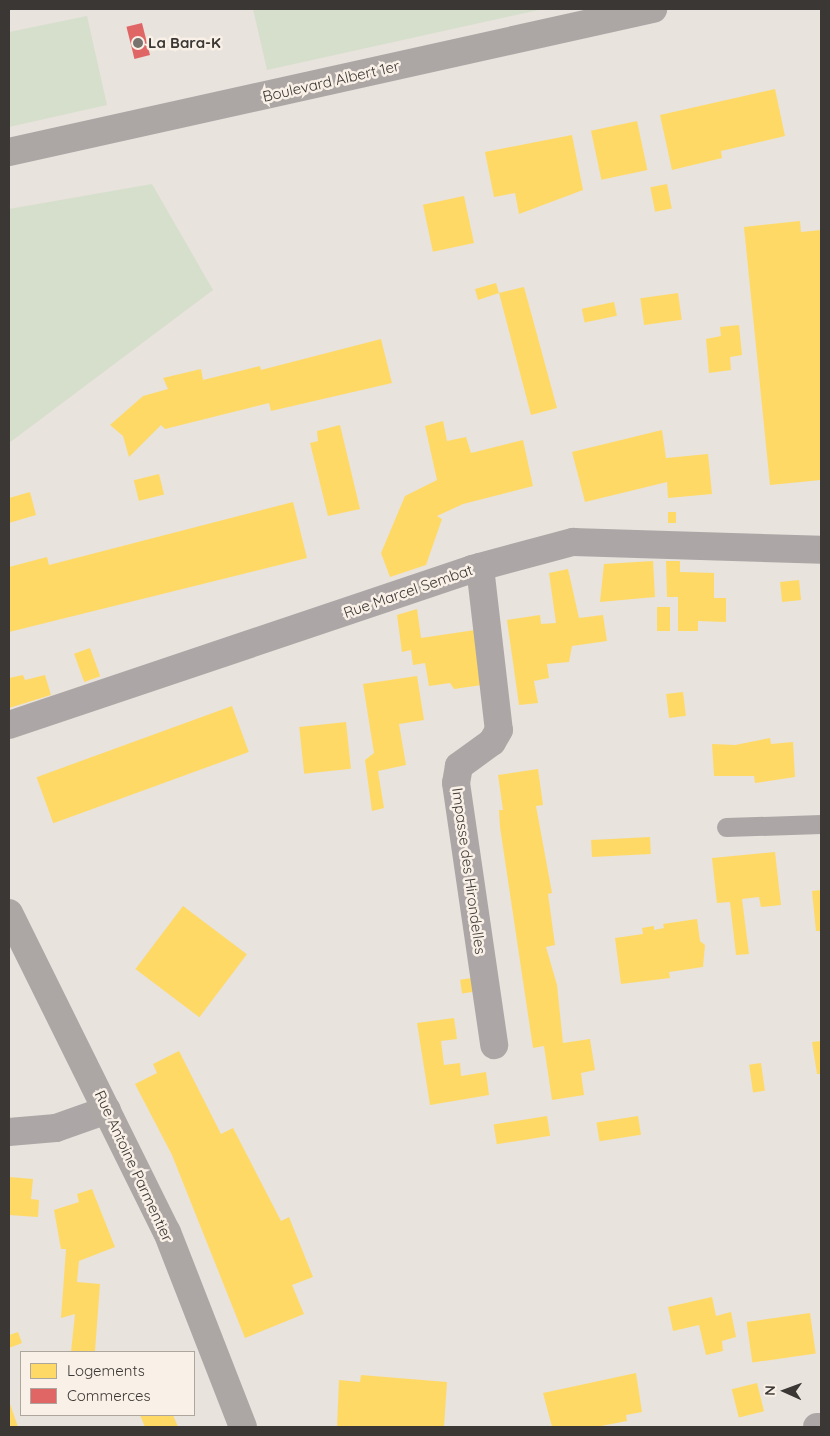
<!DOCTYPE html>
<html>
<head>
<meta charset="utf-8">
<style>
  body { margin:0 }
  #map { position:relative; width:830px; height:1436px; overflow:hidden; background:#e8e3dd; font-family:Quicksand,sans-serif }
  div>[style] { position:absolute }
  .green>* { inset:0; background:#d6dfcc }
  .homes>* { inset:0; background:#ffd966; transform-origin:0 0 }
  .shops>* { inset:0; background:#e06666; transform-origin:0 0 }
  .lane>* { height:19px; margin:-9.5px; padding:0 9.5px; transform-origin:9.5px; border-radius:9.5px; background:#aca7a6 }
  .street>* { height:28px; margin:-14px; padding:0 14px; transform-origin:14px; border-radius:14px; background:#aca7a6 }
  .secondary>* { height:28px; margin:-14px; padding:0 14px; transform-origin:14px; border-radius:14px; background:#aca7a5 }
  .dots>* { width:14px; height:14px; translate:-50% -50%; box-sizing:border-box; border:2px solid #f9f0e7; border-radius:50% }
  span { translate:-50% -50%; white-space:nowrap; text-align:center; line-height:1.15; -webkit-text-stroke:5px #f9f0e7; paint-order:stroke }
  .poi-label { font-size:15px; color:#3b3734; font-weight:700 }
  .left { translate:0 -50%; text-align:left }
  .street-label { font-size:15px; color:#3b3734 }
  .frame { position:absolute; inset:0; border:10px solid #3b3734; pointer-events:none }
  .legend { position:absolute; left:20px; top:1351px; width:175px; height:65px; box-sizing:border-box; background:#f9f0e7; border:1px solid #ada69f; margin:0; padding:6px 9px; list-style:none; font-size:15px; color:#3b3734 }
  .legend li { display:flex; align-items:center; gap:10px; height:25px }
  .legend b { width:25px; border:1px solid #ada69f }
  .north { position:absolute; left:760px; top:1366px; width:50px; height:50px; -webkit-text-stroke:4px #f9f0e7; paint-order:stroke; rotate:272deg; font-size:14px; font-weight:700; line-height:20px; text-align:center; color:#3b3734 }
  .north::after { content:''; display:block; margin:auto; width:18px; height:22px; background:#3b3734; clip-path:polygon(50% 0,100% 100%,50% 72%,0 100%) }
</style>
</head>
<body>
<div id="map">
  <div class="green">
    <i style="clip-path:polygon(253px 9px,543px 9px,267px 70px)"></i>
    <i style="clip-path:polygon(87px 16px,107px 105px,9px 127px,9px 32px)"></i>
    <i style="clip-path:polygon(152px 184px,213px 290px,9px 443px,9px 209px)"></i>
  </div>
  <div class="homes">
    <i style="clip-path:polygon(775px 89px,785px 136px,721px 151px,722px 158px,672px 170px,660px 115px)"></i>
    <i style="left:637px;top:121px;width:50px;height:47px;rotate:78deg"></i>
    <i style="clip-path:polygon(572px 135px,583px 190px,519px 214px,515px 193px,494px 197px,485px 152px)"></i>
    <i style="left:667px;top:184px;width:25px;height:17px;rotate:79deg"></i>
    <i style="left:464px;top:196px;width:48px;height:42px;rotate:78deg"></i>
    <i style="clip-path:polygon(800px 221px,801px 232px,821px 230px,821px 480px,770px 485px,744px 227px)"></i>
    <i style="clip-path:polygon(496px 283px,499px 293px,524px 287px,557px 408px,531px 415px,499px 293px,478px 300px,475px 289px)"></i>
    <i style="left:678px;top:293px;width:27px;height:38px;rotate:82deg"></i>
    <i style="left:614px;top:302px;width:14px;height:33px;rotate:78deg"></i>
    <i style="clip-path:polygon(739px 325px,742px 355px,730px 357px,731px 370px,709px 373px,706px 339px,721px 336px,720px 327px)"></i>
    <i style="clip-path:polygon(381px 339px,392px 383px,271px 411px,269px 403px,165px 429px,161px 425px,129px 457px,123px 436px,110px 425px,143px 396px,168px 389px,163px 378px,201px 369px,203px 380px,260px 366px,261px 370px)"></i>
    <i style="clip-path:polygon(443px 421px,447px 441px,466px 437px,471px 453px,523px 440px,533px 486px,463px 504px,437px 516px,442px 519px,426px 565px,390px 577px,381px 553px,405px 496px,437px 480px,425px 426px)"></i>
    <i style="clip-path:polygon(340px 425px,360px 509px,328px 516px,310px 443px,318px 441px,317px 431px)"></i>
    <i style="clip-path:polygon(662px 430px,666px 458px,708px 454px,712px 494px,668px 498px,667px 482px,585px 502px,572px 452px)"></i>
    <i style="left:159px;top:474px;width:21px;height:26px;rotate:76deg"></i>
    <i style="clip-path:polygon(30px 492px,36px 515px,9px 523px,9px 498px)"></i>
    <i style="clip-path:polygon(293px 502px,307px 558px,9px 632px,9px 567px,47px 557px,49px 565px)"></i>
    <i style="left:676px;top:512px;width:11px;height:8px;rotate:90deg"></i>
    <i style="clip-path:polygon(653px 561px,655px 597px,600px 602px,604px 564px)"></i>
    <i style="clip-path:polygon(666px 561px,680px 561px,680px 572px,714px 573px,714px 598px,726px 598px,726px 622px,698px 621px,698px 631px,678px 631px,678px 597px,667px 597px)"></i>
    <i style="clip-path:polygon(568px 569px,579px 618px,603px 615px,607px 641px,572px 646px,569px 662px,547px 664px,549px 678px,534px 681px,538px 703px,519px 705px,507px 620px,540px 615px,541px 624px,556px 623px,549px 573px)"></i>
    <i style="left:799px;top:580px;width:20px;height:19px;rotate:84deg"></i>
    <i style="left:657px;top:607px;width:13px;height:24px"></i>
    <i style="clip-path:polygon(417px 609px,421px 638px,475px 630px,482px 685px,454px 689px,450px 683px,429px 686px,425px 663px,413px 665px,411px 650px,402px 652px,397px 615px)"></i>
    <i style="left:90px;top:648px;width:30px;height:17px;rotate:70deg"></i>
    <i style="clip-path:polygon(23px 675px,25px 680px,45px 675px,51px 695px,9px 708px,9px 678px)"></i>
    <i style="clip-path:polygon(417px 676px,424px 720px,399px 724px,406px 765px,378px 771px,384px 808px,372px 811px,365px 760px,374px 753px,363px 684px)"></i>
    <i style="left:683px;top:692px;width:24px;height:17px;rotate:83deg"></i>
    <i style="left:232px;top:706px;width:49px;height:208px;rotate:70deg"></i>
    <i style="left:346px;top:722px;width:47px;height:47px;rotate:84deg"></i>
    <i style="clip-path:polygon(770px 738px,771px 744px,793px 742px,795px 777px,755px 783px,754px 776px,714px 776px,712px 744px,735px 745px)"></i>
    <i style="clip-path:polygon(538px 769px,543px 805px,536px 806px,552px 893px,548px 894px,555px 945px,546px 947px,557px 985px,563px 1043px,590px 1039px,595px 1070px,581px 1073px,584px 1095px,552px 1100px,544px 1046px,533px 1048px,500px 827px,499px 810px,503px 810px,498px 775px)"></i>
    <i style="left:650px;top:837px;width:17px;height:59px;rotate:87deg"></i>
    <i style="clip-path:polygon(775px 852px,781px 905px,761px 907px,759px 897px,742px 899px,749px 954px,736px 955px,730px 902px,717px 903px,712px 858px)"></i>
    <i style="clip-path:polygon(821px 890px,821px 931px,816px 931px,812px 891px)"></i>
    <i style="left:183px;top:906px;width:80px;height:79px;rotate:37deg"></i>
    <i style="clip-path:polygon(697px 919px,700px 941px,705px 945px,703px 967px,669px 972px,670px 978px,621px 984px,615px 938px,643px 934px,642px 928px,654px 926px,654px 930px,664px 928px,663px 924px)"></i>
    <i style="left:472px;top:978px;width:14px;height:12px;rotate:82deg"></i>
    <i style="clip-path:polygon(454px 1018px,457px 1039px,441px 1041px,444px 1065px,460px 1063px,461px 1076px,486px 1072px,489px 1095px,430px 1105px,417px 1023px)"></i>
    <i style="clip-path:polygon(821px 1041px,821px 1074px,817px 1074px,812px 1042px)"></i>
    <i style="clip-path:polygon(179px 1051px,221px 1134px,233px 1128px,281px 1221px,289px 1217px,313px 1277px,292px 1285px,304px 1314px,245px 1338px,172px 1155px,135px 1084px,157px 1073px,153px 1064px)"></i>
    <i style="left:761px;top:1063px;width:28px;height:12px;rotate:82deg"></i>
    <i style="left:547px;top:1116px;width:20px;height:54px;rotate:81deg"></i>
    <i style="left:638px;top:1116px;width:19px;height:42px;rotate:81deg"></i>
    <i style="clip-path:polygon(9px 1177px,33px 1179px,31px 1199px,39px 1200px,38px 1217px,9px 1215px)"></i>
    <i style="clip-path:polygon(92px 1189px,115px 1247px,79px 1261px,77px 1282px,100px 1284px,95px 1351px,71px 1352px,75px 1314px,61px 1318px,66px 1249px,61px 1249px,54px 1210px,79px 1202px,77px 1194px)"></i>
    <i style="clip-path:polygon(712px 1297px,716px 1316px,731px 1312px,736px 1337px,722px 1341px,723px 1351px,706px 1355px,699px 1325px,673px 1331px,668px 1307px)"></i>
    <i style="left:810px;top:1313px;width:41px;height:64px;rotate:82deg"></i>
    <i style="clip-path:polygon(18px 1332px,22px 1343px,9px 1348px,9px 1335px)"></i>
    <i style="clip-path:polygon(636px 1373px,642px 1412px,626px 1415px,627px 1421px,596px 1427px,552px 1427px,543px 1393px)"></i>
    <i style="clip-path:polygon(361px 1375px,447px 1382px,444px 1427px,337px 1427px,339px 1380px,360px 1382px)"></i>
    <i style="left:757px;top:1383px;width:29px;height:26px;rotate:76deg"></i>
    <i style="clip-path:polygon(9px 1401px,18px 1427px,9px 1427px)"></i>
    <i style="clip-path:polygon(140px 1415px,173px 1415px,178px 1427px,145px 1427px)"></i>
  </div>
  <div class="shops">
    <i style="left:142px;top:23px;width:33px;height:16px;rotate:76deg"></i>
  </div>
  <div class="lane">
    <i style="left:726px;top:827px;width:95px;rotate:-1.8deg"></i>
  </div>
  <div class="street">
    <i style="left:480px;top:567px;width:164px;rotate:83.4deg"></i>
    <i style="left:499px;top:730px;width:14px;rotate:120deg"></i>
    <i style="left:492px;top:742px;width:41px;rotate:144deg"></i>
    <i style="left:459px;top:766px;width:17px;rotate:100deg"></i>
    <i style="left:456px;top:783px;width:265px;rotate:81.7deg"></i>
    <i style="left:9px;top:725px;width:489px;rotate:-18.6deg"></i>
    <i style="left:472px;top:569px;width:105px;rotate:-15deg"></i>
    <i style="left:573px;top:542px;width:248px;rotate:1.8deg"></i>
    <i style="left:9px;top:1132px;width:47px;rotate:-4.9deg"></i>
    <i style="left:56px;top:1128px;width:54px;rotate:-19.4deg"></i>
    <i style="left:817px;top:1427px;width:4px"></i>
  </div>
  <div class="secondary">
    <i style="left:9px;top:152px;width:660px;rotate:-12.52deg"></i>
    <i style="left:9px;top:913px;width:356px;rotate:63.7deg"></i>
    <i style="left:167px;top:1232px;width:209px;rotate:68.7deg"></i>
  </div>
  <div class="dots">
    <i style="left:138px;top:43px;background:#78736f"></i>
  </div>
  <div class="poi-label">
    <span class="left" style="left:148px;top:43px">La Bara-K</span>
  </div>
  <div class="street-label">
    <span style="left:331px;top:81px;rotate:-13deg">Boulevard Albert 1er</span>
    <span style="left:408px;top:591px;rotate:-19deg">Rue Marcel Sembat</span>
    <span style="left:469px;top:871px;rotate:82deg">Impasse des Hirondelles</span>
    <span style="left:134px;top:1166px;rotate:65deg">Rue Antoine Parmentier</span>
  </div>
  <div class="frame"></div>
  <ul class="legend">
  <li><b style="height:14px;background:#ffd966"></b>Logements</li>
  <li><b style="height:14px;background:#e06666"></b>Commerces</li>
  </ul>
  <div class="north">N</div>
</div>
</body>
</html>
